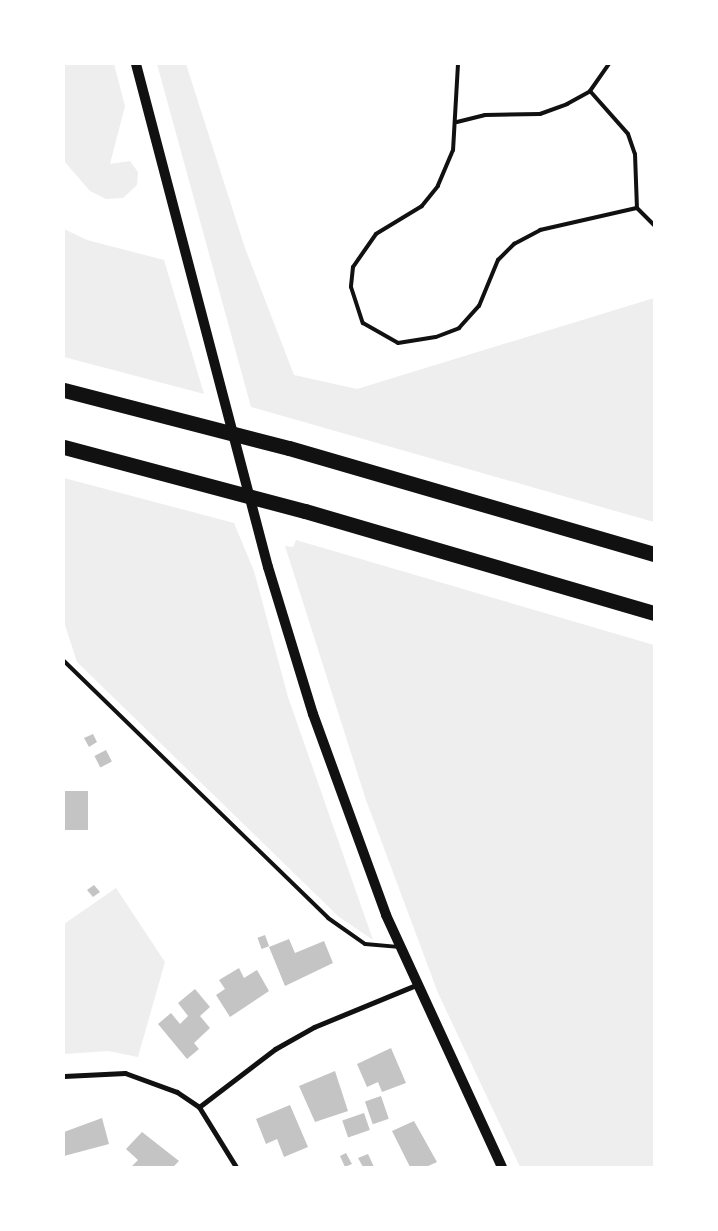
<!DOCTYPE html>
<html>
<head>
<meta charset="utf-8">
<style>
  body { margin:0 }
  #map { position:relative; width:718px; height:1231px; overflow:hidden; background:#fff; font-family:"Roboto Condensed",sans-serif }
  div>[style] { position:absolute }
  .green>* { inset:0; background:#eee }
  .building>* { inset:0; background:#c4c4c4; transform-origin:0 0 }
  .service>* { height:4px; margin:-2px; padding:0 2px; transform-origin:2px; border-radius:2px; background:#111 }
  .minor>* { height:5px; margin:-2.5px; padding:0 2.5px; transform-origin:2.5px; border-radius:2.5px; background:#111 }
  .secondary>* { height:10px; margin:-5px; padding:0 5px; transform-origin:5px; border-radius:5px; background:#111 }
  .motorway>* { height:15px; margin:-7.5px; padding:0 7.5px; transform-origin:7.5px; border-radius:7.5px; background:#111 }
  span { translate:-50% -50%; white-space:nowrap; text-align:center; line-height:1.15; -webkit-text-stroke:4px #fff; paint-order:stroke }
  .frame { position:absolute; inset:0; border:65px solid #fff; pointer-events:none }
</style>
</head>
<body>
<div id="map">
  <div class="green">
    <i style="clip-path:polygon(64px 64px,114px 64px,125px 106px,110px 164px,130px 161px,138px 172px,137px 185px,123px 198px,106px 199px,90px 191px,64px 161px)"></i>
    <i style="clip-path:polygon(157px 64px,186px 64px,245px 248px,294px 375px,357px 389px,654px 298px,654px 522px,251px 407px)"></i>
    <i style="clip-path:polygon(64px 229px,87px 240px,164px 260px,204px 394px,64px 357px)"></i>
    <i style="clip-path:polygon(64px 478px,234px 523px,254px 571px,288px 697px,373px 940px,339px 917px,77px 662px,64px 622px)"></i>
    <i style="clip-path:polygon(296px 540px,654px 645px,654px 1167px,520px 1167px,438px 993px,366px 800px,285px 546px,293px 547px)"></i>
    <i style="clip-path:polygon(116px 888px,165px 962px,138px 1057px,108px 1051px,64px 1054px,64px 924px)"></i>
  </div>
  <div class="building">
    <i style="clip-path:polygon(93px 734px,97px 742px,89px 747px,84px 738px)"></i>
    <i style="left:106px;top:750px;width:13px;height:13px;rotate:63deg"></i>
    <i style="left:64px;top:791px;width:24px;height:39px"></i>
    <i style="clip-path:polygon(94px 885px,100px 892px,93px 897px,87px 890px)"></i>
    <i style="left:265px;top:935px;width:12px;height:8px;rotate:70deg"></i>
    <i style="clip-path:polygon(289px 939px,295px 953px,324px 941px,333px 963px,285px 986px,269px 947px)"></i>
    <i style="clip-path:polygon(239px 968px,244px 978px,257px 970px,269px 991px,230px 1017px,216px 995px,225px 989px,219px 980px)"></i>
    <i style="clip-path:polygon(195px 989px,210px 1007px,200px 1016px,210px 1028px,194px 1043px,199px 1049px,187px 1059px,158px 1024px,171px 1013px,180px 1024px,188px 1016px,178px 1003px)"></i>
    <i style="clip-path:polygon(391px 1048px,406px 1083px,382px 1092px,378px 1082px,367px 1087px,357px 1064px)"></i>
    <i style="clip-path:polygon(335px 1071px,348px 1111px,315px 1122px,299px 1086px)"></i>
    <i style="left:381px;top:1096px;width:24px;height:17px;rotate:71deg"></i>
    <i style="clip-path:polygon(290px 1105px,308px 1147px,284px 1157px,277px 1139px,266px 1144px,256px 1119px)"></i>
    <i style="left:364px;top:1113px;width:18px;height:23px;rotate:71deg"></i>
    <i style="clip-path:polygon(102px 1118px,109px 1144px,64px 1156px,64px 1132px)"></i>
    <i style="clip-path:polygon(414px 1121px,437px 1162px,426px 1167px,410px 1167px,392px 1131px)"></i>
    <i style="clip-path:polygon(142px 1132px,179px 1161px,173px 1167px,131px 1167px,138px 1160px,126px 1149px)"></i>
    <i style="clip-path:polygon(346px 1153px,352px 1164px,345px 1167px,340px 1156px)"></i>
    <i style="clip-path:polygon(368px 1154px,374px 1167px,363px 1167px,358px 1158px)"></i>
  </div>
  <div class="service">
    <i style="left:458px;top:64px;width:86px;rotate:93.3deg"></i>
    <i style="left:453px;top:150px;width:39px;rotate:113deg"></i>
    <i style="left:438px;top:186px;width:26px;rotate:129deg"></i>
    <i style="left:422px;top:206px;width:54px;rotate:148.7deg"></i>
    <i style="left:376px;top:234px;width:40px;rotate:124.9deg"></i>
    <i style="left:353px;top:267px;width:20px;rotate:96deg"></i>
    <i style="left:351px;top:287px;width:38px;rotate:72deg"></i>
    <i style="left:363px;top:323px;width:40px;rotate:29.7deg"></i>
    <i style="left:398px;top:343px;width:38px;rotate:-9deg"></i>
    <i style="left:436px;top:337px;width:25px;rotate:-21deg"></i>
    <i style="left:459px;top:328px;width:30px;rotate:-48deg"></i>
    <i style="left:479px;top:306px;width:50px;rotate:-67.6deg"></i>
    <i style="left:498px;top:260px;width:23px;rotate:-45deg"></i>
    <i style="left:514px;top:244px;width:30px;rotate:-28deg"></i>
    <i style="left:540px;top:230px;width:99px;rotate:-12.8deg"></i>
    <i style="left:637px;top:208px;width:24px;rotate:45deg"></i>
    <i style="left:590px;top:91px;width:57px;rotate:48.5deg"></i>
    <i style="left:628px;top:134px;width:21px;rotate:71deg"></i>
    <i style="left:635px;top:154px;width:54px;rotate:87.9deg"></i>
    <i style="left:457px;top:122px;width:29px;rotate:-14deg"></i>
    <i style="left:485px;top:115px;width:55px;rotate:-1deg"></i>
    <i style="left:540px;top:114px;width:29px;rotate:-20deg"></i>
    <i style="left:567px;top:104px;width:26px;rotate:-29deg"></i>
    <i style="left:590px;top:91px;width:33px;rotate:-55deg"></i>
    <i style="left:64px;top:661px;width:368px;rotate:44.2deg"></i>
    <i style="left:328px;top:918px;width:45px;rotate:35.1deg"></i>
    <i style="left:365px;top:944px;width:33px;rotate:5deg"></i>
  </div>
  <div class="minor">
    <i style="left:64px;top:1076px;width:61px;rotate:-2.8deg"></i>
    <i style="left:125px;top:1073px;width:55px;rotate:20.1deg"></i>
    <i style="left:177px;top:1092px;width:27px;rotate:34deg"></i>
    <i style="left:199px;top:1107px;width:70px;rotate:58.3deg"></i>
    <i style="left:199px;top:1107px;width:96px;rotate:-37.3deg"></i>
    <i style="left:275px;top:1049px;width:45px;rotate:-29.4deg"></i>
    <i style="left:314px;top:1027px;width:110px;rotate:-22.4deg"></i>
  </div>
  <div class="secondary">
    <i style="left:136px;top:64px;width:520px;rotate:75.3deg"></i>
    <i style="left:268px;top:567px;width:154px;rotate:73deg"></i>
    <i style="left:313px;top:714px;width:214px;rotate:70deg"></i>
    <i style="left:386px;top:915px;width:277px;rotate:65.3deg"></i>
  </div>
  <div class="motorway">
    <i style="left:64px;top:390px;width:232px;rotate:14.5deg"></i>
    <i style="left:289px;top:448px;width:380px;rotate:16.2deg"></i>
    <i style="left:64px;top:447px;width:249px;rotate:14.9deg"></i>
    <i style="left:305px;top:511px;width:364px;rotate:16.3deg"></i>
  </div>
  <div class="frame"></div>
</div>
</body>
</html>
